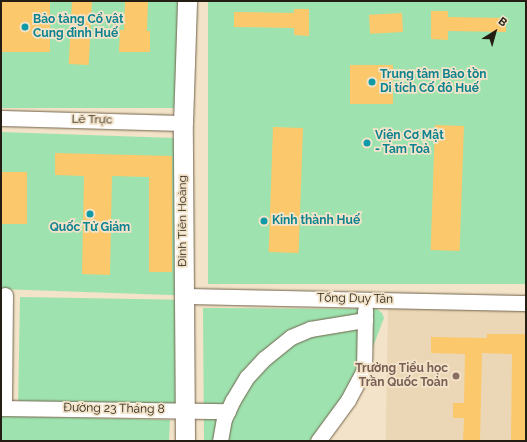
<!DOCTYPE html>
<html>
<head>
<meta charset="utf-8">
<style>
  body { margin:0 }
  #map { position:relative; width:527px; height:442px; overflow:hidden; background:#f3e3c8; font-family:Raleway,sans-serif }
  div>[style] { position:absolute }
  .built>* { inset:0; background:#ebd7b6; transform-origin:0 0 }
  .green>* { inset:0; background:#9ee3af; transform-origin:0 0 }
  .building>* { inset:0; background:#fbc86b; transform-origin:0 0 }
  .roads { filter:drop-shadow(0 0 1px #71634c) drop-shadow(0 0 1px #71634c) }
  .minor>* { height:15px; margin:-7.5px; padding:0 7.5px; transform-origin:7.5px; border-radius:7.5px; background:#fff }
  .major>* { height:19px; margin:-9.5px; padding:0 9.5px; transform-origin:9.5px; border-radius:9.5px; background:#fff }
  .dots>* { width:11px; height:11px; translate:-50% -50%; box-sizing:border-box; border:2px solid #f3e3c8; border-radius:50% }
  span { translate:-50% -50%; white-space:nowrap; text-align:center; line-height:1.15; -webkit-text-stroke:3.5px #f3e3c8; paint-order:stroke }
  .culture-label { font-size:12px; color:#0d838f; font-weight:700 }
  .left { translate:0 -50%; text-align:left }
  .street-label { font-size:12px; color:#231d13 }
  .education-label { font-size:12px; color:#785e54; font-weight:700 }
  .right { translate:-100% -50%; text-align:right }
  .frame { position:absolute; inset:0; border:2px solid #231d13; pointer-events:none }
  .north { position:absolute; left:475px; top:12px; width:40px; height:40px; -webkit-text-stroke:3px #f3e3c8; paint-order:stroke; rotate:37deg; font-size:11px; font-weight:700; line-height:16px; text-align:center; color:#231d13 }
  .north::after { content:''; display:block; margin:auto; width:14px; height:18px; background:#231d13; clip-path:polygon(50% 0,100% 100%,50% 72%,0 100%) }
</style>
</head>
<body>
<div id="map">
  <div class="built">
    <i style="left:388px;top:307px;width:138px;height:134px;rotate:1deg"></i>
  </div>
  <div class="green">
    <i style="left:1px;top:1px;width:178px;height:107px"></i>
    <i style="left:208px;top:1px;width:318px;height:283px"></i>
    <i style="left:1px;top:132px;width:181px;height:157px;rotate:2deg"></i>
    <i style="left:20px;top:297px;width:158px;height:105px;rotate:1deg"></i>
    <i style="clip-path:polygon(203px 308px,377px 309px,382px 313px,384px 318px,369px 357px,314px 441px,204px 441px)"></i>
    <i style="clip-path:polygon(1px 416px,170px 420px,169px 441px,1px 441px)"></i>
  </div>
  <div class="building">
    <i style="left:1px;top:1px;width:49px;height:51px"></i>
    <i style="left:72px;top:1px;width:20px;height:63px;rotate:3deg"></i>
    <i style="clip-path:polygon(125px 1px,148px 1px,147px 31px,150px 31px,150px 52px,119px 52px,120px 30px,124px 30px)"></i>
    <i style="clip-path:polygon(294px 9px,309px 9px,309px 36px,294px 35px,294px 28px,234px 27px,234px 12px,294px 13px)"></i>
    <i style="clip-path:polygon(431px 11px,448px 11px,448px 17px,506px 18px,506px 32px,448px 31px,448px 40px,431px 39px)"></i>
    <i style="left:402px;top:13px;width:19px;height:33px;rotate:87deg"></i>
    <i style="left:350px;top:65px;width:43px;height:39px"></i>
    <i style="left:435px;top:125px;width:29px;height:125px;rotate:2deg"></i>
    <i style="left:273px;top:127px;width:30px;height:125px;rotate:2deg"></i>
    <i style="clip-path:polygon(55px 153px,172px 156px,172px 272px,149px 272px,149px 177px,112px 176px,110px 275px,82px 274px,84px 176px,55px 175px)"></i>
    <i style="left:1px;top:172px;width:26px;height:52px"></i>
    <i style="clip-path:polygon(487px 334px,526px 334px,526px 441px,511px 441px,512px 354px,482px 353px,480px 441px,463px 441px,464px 418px,453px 418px,453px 403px,464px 403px,465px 354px,431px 353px,431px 337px,487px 338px)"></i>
  </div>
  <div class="roads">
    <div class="minor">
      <i style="left:1px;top:118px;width:182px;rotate:1.6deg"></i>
      <i style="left:183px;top:296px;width:343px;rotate:1.2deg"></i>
      <i style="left:1px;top:408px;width:227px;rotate:0.8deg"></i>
      <i style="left:4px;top:408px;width:113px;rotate:-89.5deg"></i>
      <i style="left:220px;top:441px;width:22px;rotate:-80deg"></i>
      <i style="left:224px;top:419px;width:21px;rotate:-65deg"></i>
      <i style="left:233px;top:400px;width:27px;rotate:-59deg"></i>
      <i style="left:247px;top:377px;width:26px;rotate:-47deg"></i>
      <i style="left:265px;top:358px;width:33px;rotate:-39deg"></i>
      <i style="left:291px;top:337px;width:21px;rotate:-23deg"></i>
      <i style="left:310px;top:329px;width:56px;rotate:-9.3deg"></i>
      <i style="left:318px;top:441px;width:51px;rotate:-53.8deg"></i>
      <i style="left:348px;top:400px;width:34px;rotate:-62deg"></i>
      <i style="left:364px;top:370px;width:60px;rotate:-89deg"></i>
    </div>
    <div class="major">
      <i style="left:185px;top:441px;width:318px;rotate:-90.4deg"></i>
      <i style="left:183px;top:123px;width:122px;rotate:-88.1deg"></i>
    </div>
  </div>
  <div class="dots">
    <i style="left:25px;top:27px;background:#0f9aa8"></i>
    <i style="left:372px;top:82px;background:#0f9aa8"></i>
    <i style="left:367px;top:143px;background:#0f9aa8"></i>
    <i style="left:90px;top:214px;background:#0f9aa8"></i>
    <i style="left:264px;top:221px;background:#0f9aa8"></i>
    <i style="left:456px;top:376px;background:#8d6e63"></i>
  </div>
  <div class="culture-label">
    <span class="left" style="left:33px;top:27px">Bảo tàng Cổ vật<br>Cung đình Huế</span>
    <span class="left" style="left:380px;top:82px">Trung tâm Bảo tồn<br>Di tích Cố đô Huế</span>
    <span class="left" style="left:375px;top:143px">Viện Cơ Mật<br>- Tam Toà</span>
    <span class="left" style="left:272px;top:221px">Kinh thành Huế</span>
    <span style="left:90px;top:228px">Quốc Tử Giám</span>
  </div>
  <div class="street-label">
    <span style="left:92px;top:120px;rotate:1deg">Lê Trực</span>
    <span style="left:183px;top:221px;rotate:-90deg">Đinh Tiên Hoàng</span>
    <span style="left:355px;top:299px;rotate:1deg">Tống Duy Tân</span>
    <span style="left:114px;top:409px;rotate:1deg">Đường 23 Tháng 8</span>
  </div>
  <div class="education-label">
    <span class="right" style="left:448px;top:376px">Trường Tiểu học<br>Trần Quốc Toản</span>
  </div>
  <div class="frame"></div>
  <div class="north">B</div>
</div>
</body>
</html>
